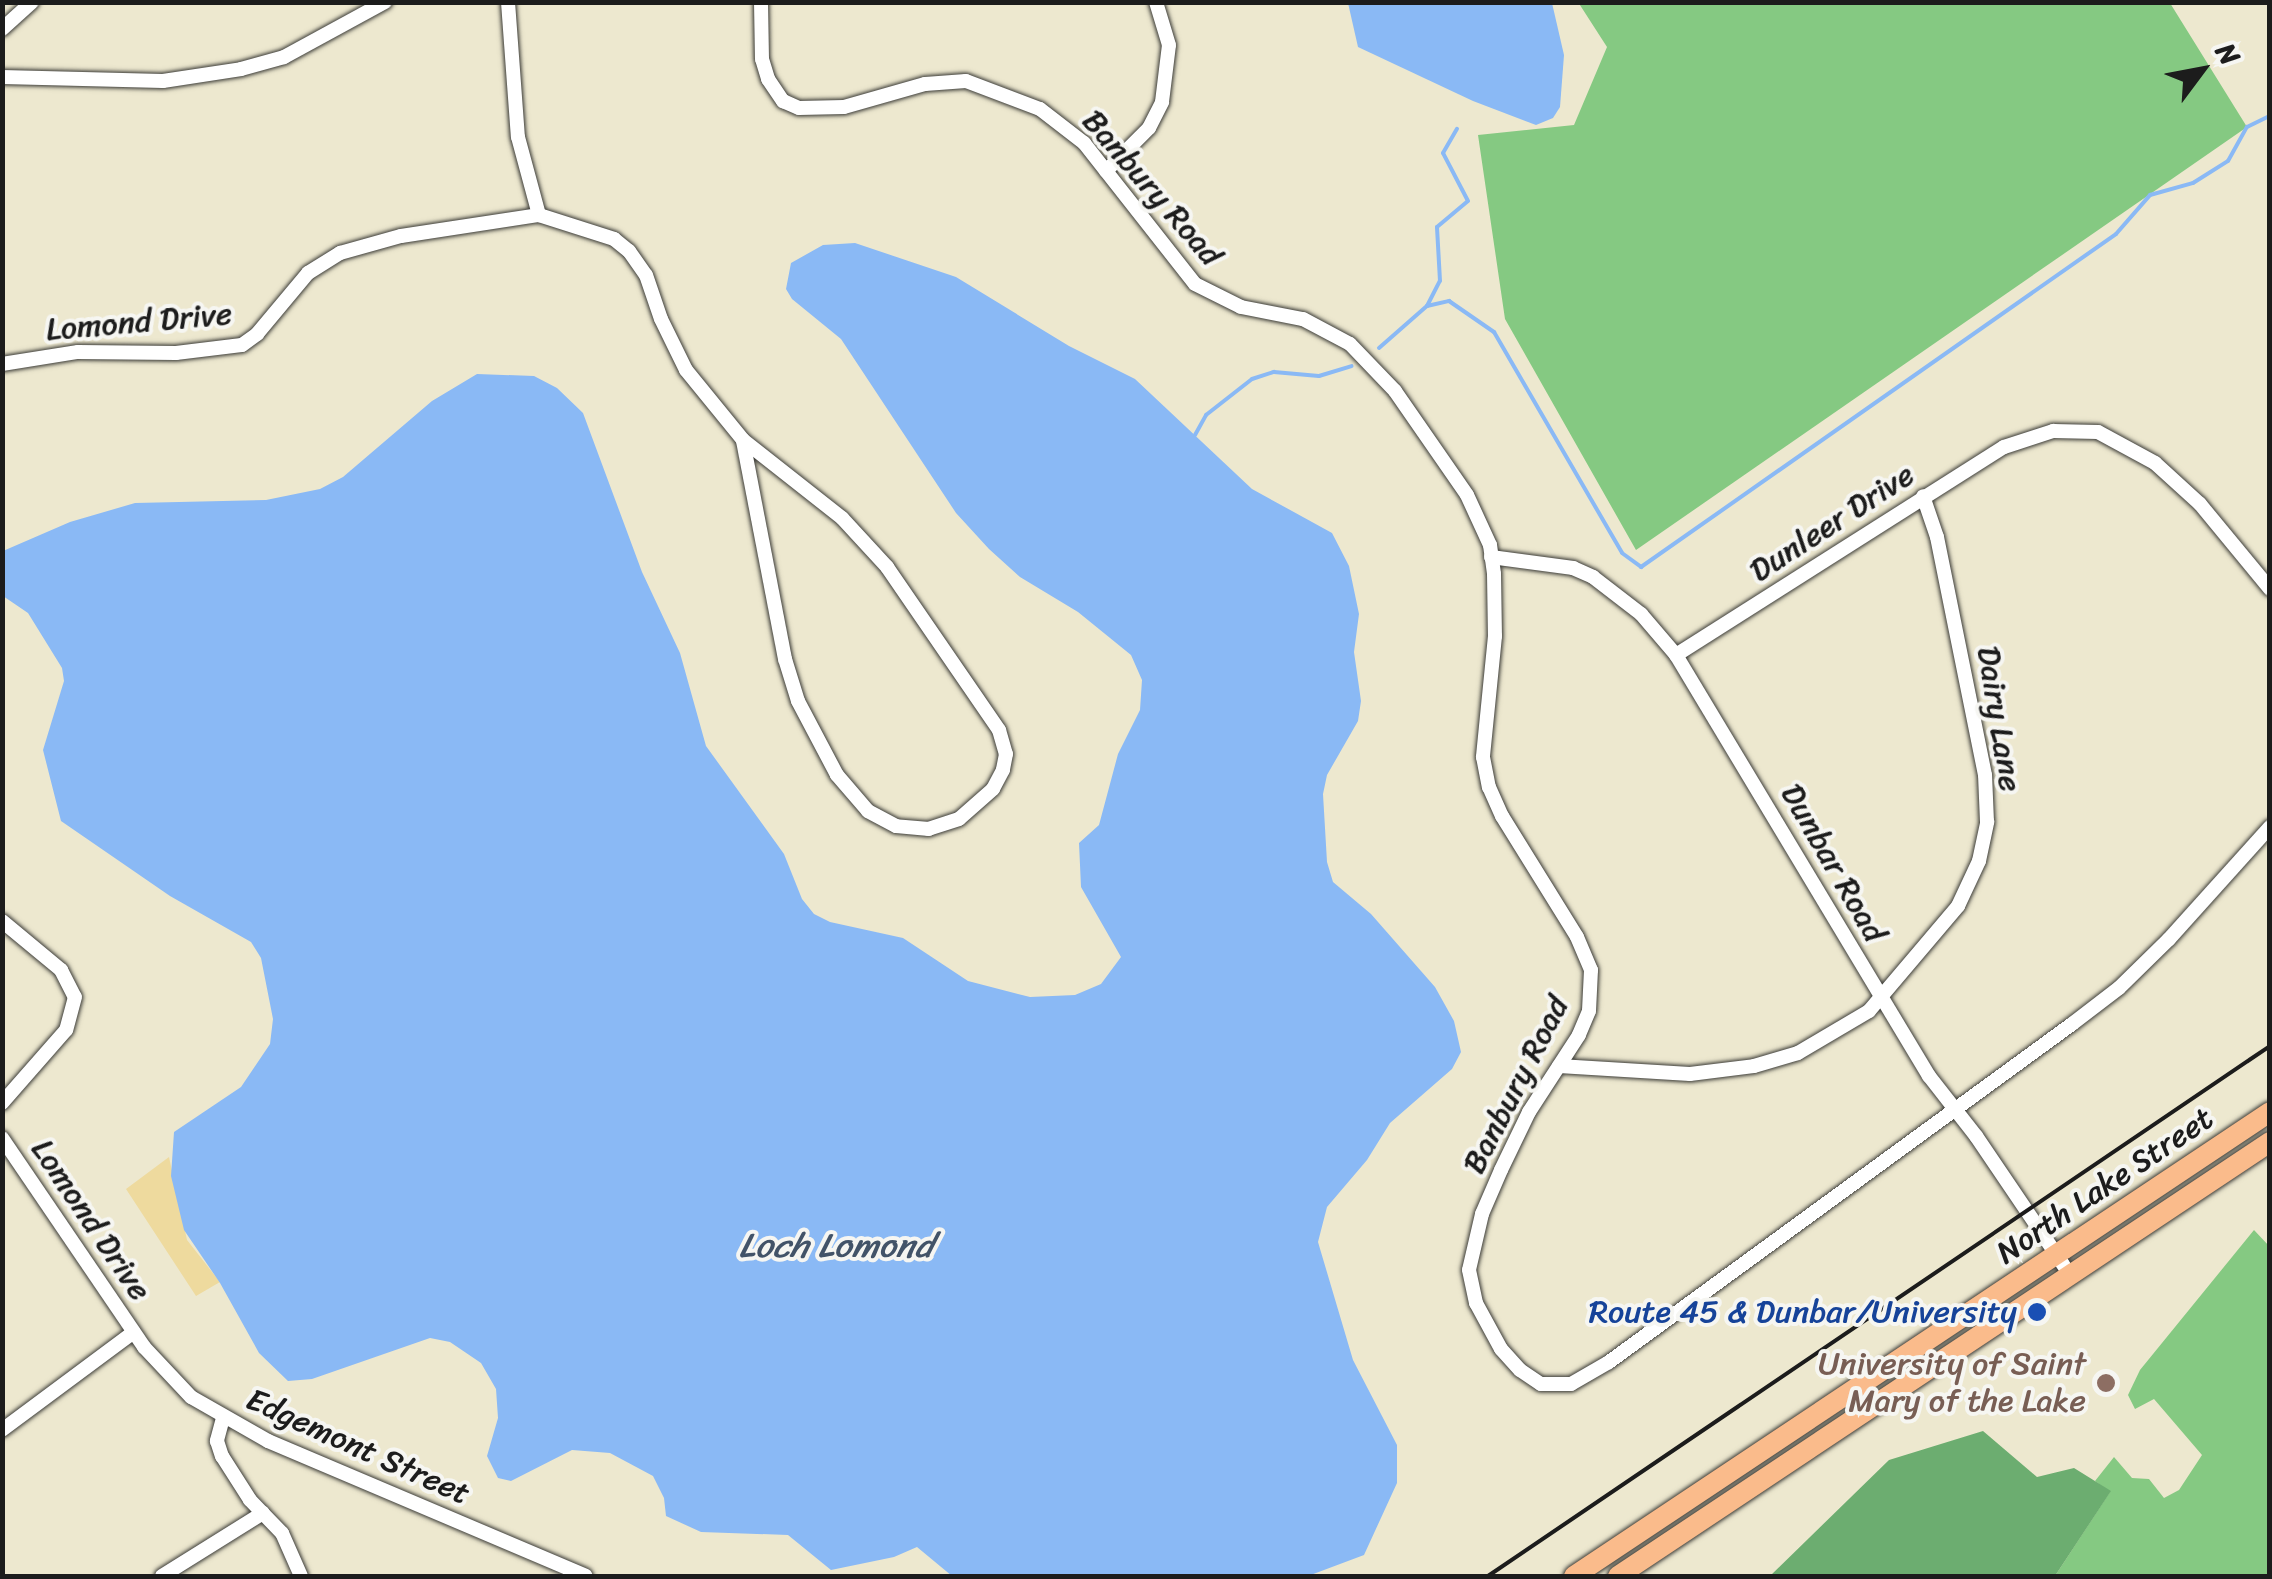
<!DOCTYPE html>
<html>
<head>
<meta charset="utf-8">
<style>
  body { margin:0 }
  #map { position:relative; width:2272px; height:1579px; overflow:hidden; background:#ede8cf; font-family:Sriracha,sans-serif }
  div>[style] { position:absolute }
  .green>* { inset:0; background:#85c982 }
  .forest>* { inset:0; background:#6cad70 }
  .sand>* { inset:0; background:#eeda9e }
  .water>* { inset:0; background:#8ab9f5 }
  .stream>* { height:4px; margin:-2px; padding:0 2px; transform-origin:2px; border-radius:2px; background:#8ab9f5 }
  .roads { filter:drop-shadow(0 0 2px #3b3b37) drop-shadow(0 0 2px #3b3b37) }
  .street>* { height:14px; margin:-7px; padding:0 7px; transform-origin:7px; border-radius:7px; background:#fff }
  .primary>* { height:20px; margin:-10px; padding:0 10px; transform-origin:10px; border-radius:10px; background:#fabb8b }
  .rail>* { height:4px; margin:-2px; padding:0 2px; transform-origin:2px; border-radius:2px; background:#1c1c1c }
  .dots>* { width:28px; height:28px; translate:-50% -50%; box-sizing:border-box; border:5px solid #f6f6f2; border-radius:50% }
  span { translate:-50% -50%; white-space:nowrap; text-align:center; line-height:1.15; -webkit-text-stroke:8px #f6f6f2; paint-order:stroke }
  .street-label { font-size:32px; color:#1c1c1c }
  .transit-label { font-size:32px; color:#164399 }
  .right { translate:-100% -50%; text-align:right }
  .education-label { font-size:32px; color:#785e54 }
  .water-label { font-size:35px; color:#425368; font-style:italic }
  .frame { position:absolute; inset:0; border:5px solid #1c1c1c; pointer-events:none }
  .north { position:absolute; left:2152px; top:20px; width:100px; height:100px; -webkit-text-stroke:8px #f6f6f2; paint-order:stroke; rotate:58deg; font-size:28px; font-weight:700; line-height:40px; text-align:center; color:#1c1c1c }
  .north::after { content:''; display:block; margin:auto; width:35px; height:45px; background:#1c1c1c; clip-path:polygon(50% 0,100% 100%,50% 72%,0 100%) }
</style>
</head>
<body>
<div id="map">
  <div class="green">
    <div style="clip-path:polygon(1578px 2px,2170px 3px,2247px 127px,1636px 550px,1505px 319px,1478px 135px,1574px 125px,1607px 47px)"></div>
    <div style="clip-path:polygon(2254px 1230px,2270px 1247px,2269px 1576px,2055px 1576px,2110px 1492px,2095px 1481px,2114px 1457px,2132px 1478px,2149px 1479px,2164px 1498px,2179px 1490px,2202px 1455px,2154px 1399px,2135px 1409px,2128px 1395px,2140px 1370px)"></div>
  </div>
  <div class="forest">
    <div style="clip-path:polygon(1983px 1431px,2037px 1477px,2074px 1468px,2111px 1491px,2055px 1576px,1770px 1576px,1889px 1460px)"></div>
  </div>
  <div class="sand">
    <div style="clip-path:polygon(169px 1157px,187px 1240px,220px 1282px,196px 1296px,126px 1189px)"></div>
  </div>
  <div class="water">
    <div style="clip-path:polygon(1348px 3px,1552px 3px,1564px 55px,1560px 107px,1553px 118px,1536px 125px,1473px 101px,1358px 47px)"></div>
    <div style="clip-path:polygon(855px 243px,956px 277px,1069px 346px,1135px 379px,1252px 489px,1332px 533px,1349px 566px,1359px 614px,1354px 652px,1361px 701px,1358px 721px,1327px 775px,1323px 794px,1327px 862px,1333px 882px,1371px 914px,1435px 987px,1454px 1021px,1461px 1052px,1452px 1069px,1390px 1123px,1367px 1160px,1327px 1207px,1318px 1242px,1353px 1360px,1397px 1445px,1397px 1483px,1364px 1555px,1308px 1576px,952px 1576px,917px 1547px,894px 1557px,831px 1570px,788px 1535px,701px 1532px,666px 1516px,664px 1498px,653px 1476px,610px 1453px,572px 1450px,511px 1481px,498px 1478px,487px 1456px,498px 1418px,496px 1389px,481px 1363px,450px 1342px,430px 1338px,312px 1379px,288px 1381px,259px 1353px,220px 1283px,184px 1230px,171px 1176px,174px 1132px,241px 1087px,270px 1044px,273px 1019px,261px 958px,251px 942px,170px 896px,61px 821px,43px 750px,64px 681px,62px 668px,28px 613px,3px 596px,3px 551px,70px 522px,135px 503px,266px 500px,320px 489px,343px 477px,432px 401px,477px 374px,534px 376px,557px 388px,583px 413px,642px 572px,680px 653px,706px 746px,784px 854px,802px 899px,814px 914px,830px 922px,903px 938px,968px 981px,1030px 997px,1075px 995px,1101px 984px,1121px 957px,1081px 887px,1079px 843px,1099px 825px,1118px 754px,1140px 710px,1142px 680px,1131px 655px,1078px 612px,1020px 577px,989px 549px,956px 513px,841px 339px,792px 299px,786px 289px,791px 263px,823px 245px)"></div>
  </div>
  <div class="stream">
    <div style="left:1427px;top:306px;width:23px;rotate:-13deg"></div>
    <div style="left:1449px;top:301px;width:55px;rotate:34.6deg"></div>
    <div style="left:1494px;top:332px;width:255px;rotate:59.9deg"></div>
    <div style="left:1622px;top:553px;width:24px;rotate:36deg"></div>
    <div style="left:1641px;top:567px;width:580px;rotate:-35.03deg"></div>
    <div style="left:2116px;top:234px;width:52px;rotate:-48.9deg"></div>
    <div style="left:2150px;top:195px;width:45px;rotate:-15.6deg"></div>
    <div style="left:2193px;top:183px;width:41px;rotate:-32.2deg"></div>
    <div style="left:2228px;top:161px;width:39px;rotate:-61deg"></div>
    <div style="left:2247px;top:127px;width:25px;rotate:-26deg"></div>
    <div style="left:1379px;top:348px;width:64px;rotate:-41.2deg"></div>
    <div style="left:1427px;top:306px;width:28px;rotate:-63deg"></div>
    <div style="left:1440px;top:281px;width:54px;rotate:-93.2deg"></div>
    <div style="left:1437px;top:227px;width:40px;rotate:-40deg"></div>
    <div style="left:1468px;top:201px;width:54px;rotate:-117.5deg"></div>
    <div style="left:1443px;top:153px;width:28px;rotate:-60deg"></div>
    <div style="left:1195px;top:435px;width:23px;rotate:-61deg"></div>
    <div style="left:1206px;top:415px;width:58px;rotate:-38deg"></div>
    <div style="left:1252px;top:379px;width:23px;rotate:-18deg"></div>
    <div style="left:1274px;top:372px;width:45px;rotate:5.1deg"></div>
    <div style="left:1319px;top:376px;width:34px;rotate:-17deg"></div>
  </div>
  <div class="roads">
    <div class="street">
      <div style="left:508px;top:2px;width:135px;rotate:85.8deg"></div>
      <div style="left:518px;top:137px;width:81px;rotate:74.9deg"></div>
      <div style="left:761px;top:2px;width:57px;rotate:89deg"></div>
      <div style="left:762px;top:59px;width:21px;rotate:73deg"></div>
      <div style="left:768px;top:79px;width:27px;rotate:56deg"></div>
      <div style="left:783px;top:101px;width:17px;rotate:24deg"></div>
      <div style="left:799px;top:108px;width:45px;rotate:-1.3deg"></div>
      <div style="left:844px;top:107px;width:84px;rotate:-15.9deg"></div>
      <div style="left:925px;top:84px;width:41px;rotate:-4.2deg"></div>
      <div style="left:966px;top:81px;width:79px;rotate:20.7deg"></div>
      <div style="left:1040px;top:109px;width:56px;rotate:37.7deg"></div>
      <div style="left:1084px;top:143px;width:179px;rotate:51.8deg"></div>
      <div style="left:1195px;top:284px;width:51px;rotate:26.6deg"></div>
      <div style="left:1241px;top:307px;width:63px;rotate:11deg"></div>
      <div style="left:1303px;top:319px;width:53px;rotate:28deg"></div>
      <div style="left:1350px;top:344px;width:65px;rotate:46.2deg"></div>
      <div style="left:1395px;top:391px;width:126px;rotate:55.3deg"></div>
      <div style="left:1467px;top:495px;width:55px;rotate:65.3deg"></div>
      <div style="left:1490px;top:545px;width:29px;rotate:82deg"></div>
      <div style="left:1494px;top:574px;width:62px;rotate:89.1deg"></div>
      <div style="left:1495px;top:636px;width:122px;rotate:95.7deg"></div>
      <div style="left:1483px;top:757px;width:31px;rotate:79deg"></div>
      <div style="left:1489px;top:787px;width:32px;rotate:66deg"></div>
      <div style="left:1502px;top:816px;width:142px;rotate:58.2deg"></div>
      <div style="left:1577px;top:937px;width:36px;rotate:67deg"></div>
      <div style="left:1591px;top:970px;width:41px;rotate:92.8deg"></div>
      <div style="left:1589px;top:1011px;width:26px;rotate:113deg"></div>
      <div style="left:1579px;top:1035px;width:92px;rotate:123deg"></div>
      <div style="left:1529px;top:1112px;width:64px;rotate:115.8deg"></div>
      <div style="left:1501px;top:1170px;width:48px;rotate:113.4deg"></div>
      <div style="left:1482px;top:1214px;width:57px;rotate:103.1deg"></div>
      <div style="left:1469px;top:1270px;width:34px;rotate:78deg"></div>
      <div style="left:1476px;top:1303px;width:52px;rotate:61.5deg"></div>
      <div style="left:1501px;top:1349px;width:28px;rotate:48deg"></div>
      <div style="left:1520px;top:1370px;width:25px;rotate:34deg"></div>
      <div style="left:1541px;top:1384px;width:30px"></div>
      <div style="left:1571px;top:1384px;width:44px;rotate:-30.1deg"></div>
      <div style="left:1609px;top:1362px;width:573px;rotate:-36.13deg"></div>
      <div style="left:2072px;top:1024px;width:59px;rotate:-37.5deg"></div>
      <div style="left:2119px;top:988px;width:70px;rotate:-44.4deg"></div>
      <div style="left:2169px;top:939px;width:151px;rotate:-48deg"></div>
      <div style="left:2px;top:29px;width:40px;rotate:-42deg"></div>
      <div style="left:2px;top:77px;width:161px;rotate:1.4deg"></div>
      <div style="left:163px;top:81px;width:79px;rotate:-8.7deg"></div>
      <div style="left:241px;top:69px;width:45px;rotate:-15.6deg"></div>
      <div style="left:284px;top:57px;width:115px;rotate:-28.6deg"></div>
      <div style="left:1106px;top:171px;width:61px;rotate:-45deg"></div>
      <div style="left:1149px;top:128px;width:29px;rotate:-63deg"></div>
      <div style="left:1162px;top:102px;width:57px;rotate:-83deg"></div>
      <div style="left:1169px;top:45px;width:45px;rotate:-106.8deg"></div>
      <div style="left:2px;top:364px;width:77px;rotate:-9deg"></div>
      <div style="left:78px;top:352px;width:98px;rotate:0.6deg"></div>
      <div style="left:176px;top:353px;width:66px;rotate:-6.9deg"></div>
      <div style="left:242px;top:345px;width:19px;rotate:-36deg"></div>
      <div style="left:257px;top:334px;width:80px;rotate:-50.1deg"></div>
      <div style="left:308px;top:273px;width:38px;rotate:-32deg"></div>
      <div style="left:340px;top:253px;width:63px;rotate:-15.6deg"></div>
      <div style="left:401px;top:236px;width:140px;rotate:-8.7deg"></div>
      <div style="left:539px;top:215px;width:79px;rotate:17.7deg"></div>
      <div style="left:614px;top:239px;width:19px;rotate:39deg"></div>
      <div style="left:629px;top:251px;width:29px;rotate:55deg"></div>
      <div style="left:646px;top:275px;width:46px;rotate:71.2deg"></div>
      <div style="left:661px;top:319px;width:57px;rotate:63.9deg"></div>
      <div style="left:686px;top:370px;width:90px;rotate:50.8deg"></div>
      <div style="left:743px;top:440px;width:126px;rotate:38.2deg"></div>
      <div style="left:842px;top:518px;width:67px;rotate:47.4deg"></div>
      <div style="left:887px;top:567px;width:198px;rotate:55.5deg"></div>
      <div style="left:999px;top:730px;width:25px;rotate:74deg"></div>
      <div style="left:1006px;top:754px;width:16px;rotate:101deg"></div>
      <div style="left:1003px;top:770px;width:21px;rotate:118deg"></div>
      <div style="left:993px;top:789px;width:45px;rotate:138.6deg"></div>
      <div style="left:959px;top:819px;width:32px;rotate:162deg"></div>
      <div style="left:929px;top:829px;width:33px;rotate:-175deg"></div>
      <div style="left:896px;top:826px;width:32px;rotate:-152deg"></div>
      <div style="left:868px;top:811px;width:48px;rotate:-130.7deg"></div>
      <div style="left:837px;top:775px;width:84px;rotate:-117.8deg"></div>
      <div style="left:798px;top:701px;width:44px;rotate:-107.2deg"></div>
      <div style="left:785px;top:659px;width:223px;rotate:-100.9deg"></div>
      <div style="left:1491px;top:557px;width:83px;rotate:7.6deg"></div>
      <div style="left:1573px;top:568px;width:22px;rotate:24deg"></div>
      <div style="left:1593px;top:577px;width:61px;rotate:37.6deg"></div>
      <div style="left:1641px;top:614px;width:54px;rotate:49.5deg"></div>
      <div style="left:1676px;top:655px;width:491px;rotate:59deg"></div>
      <div style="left:1929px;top:1076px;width:76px;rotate:51.9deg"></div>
      <div style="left:1976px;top:1136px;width:168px;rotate:55.9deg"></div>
      <div style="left:1676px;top:655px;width:388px;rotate:-32.4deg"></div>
      <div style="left:2004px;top:447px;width:52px;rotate:-18.1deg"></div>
      <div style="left:2053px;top:431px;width:45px;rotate:1.3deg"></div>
      <div style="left:2098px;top:432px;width:65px;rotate:28.5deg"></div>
      <div style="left:2155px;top:463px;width:61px;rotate:42.3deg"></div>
      <div style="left:2200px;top:504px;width:110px;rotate:50.5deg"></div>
      <div style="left:2px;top:921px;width:77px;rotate:39.7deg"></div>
      <div style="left:61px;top:970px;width:30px;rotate:63deg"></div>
      <div style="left:75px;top:997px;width:34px;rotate:105deg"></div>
      <div style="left:66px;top:1030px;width:97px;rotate:131.2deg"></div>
      <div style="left:1559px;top:1066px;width:131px;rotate:3.5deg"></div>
      <div style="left:1690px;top:1074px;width:64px;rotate:-7.1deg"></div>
      <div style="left:1754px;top:1066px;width:46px;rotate:-16.5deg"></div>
      <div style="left:1798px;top:1053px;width:82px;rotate:-30.6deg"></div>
      <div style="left:1869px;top:1011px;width:138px;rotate:-49.7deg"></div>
      <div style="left:1958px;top:906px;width:50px;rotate:-65deg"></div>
      <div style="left:1979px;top:861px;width:40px;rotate:-78deg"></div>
      <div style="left:1987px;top:822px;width:47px;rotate:-92.4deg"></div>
      <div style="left:1985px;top:775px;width:243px;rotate:-101.4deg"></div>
      <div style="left:1937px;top:537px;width:43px;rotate:-108.9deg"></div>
      <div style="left:2px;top:1138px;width:253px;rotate:55.8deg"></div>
      <div style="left:144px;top:1347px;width:69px;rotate:46.8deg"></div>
      <div style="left:191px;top:1397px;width:89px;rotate:29.7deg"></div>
      <div style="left:268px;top:1441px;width:345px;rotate:23deg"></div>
      <div style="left:223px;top:1418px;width:24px;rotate:105deg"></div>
      <div style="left:217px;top:1441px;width:16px;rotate:72deg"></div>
      <div style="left:222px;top:1456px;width:52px;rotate:57.5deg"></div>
      <div style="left:250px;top:1500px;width:46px;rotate:45.9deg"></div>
      <div style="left:282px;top:1533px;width:47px;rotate:66.2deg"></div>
      <div style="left:2px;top:1430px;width:164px;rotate:-36.6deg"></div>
      <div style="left:162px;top:1576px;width:119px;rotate:-32deg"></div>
    </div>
    <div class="primary">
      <div style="left:1574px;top:1576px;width:836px;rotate:-33.69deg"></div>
      <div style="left:1618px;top:1576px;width:783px;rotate:-33.65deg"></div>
    </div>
  </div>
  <div class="rail">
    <div style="left:1488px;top:1576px;width:945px;rotate:-34.13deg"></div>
  </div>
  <div class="dots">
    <div style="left:2037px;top:1312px;background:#1a4fb4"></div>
    <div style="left:2106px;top:1383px;background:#8d6e63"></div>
  </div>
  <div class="street-label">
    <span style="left:1152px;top:188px;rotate:49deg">Banbury Road</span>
    <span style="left:139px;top:322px;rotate:-5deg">Lomond Drive</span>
    <span style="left:1832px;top:523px;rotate:-33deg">Dunleer Drive</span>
    <span style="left:1999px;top:719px;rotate:81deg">Dairy Lane</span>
    <span style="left:1833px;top:863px;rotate:60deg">Dunbar Road</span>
    <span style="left:1516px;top:1085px;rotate:-63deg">Banbury Road</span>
    <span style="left:2105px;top:1186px;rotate:-34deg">North Lake Street</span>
    <span style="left:91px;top:1220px;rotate:56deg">Lomond Drive</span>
    <span style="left:358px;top:1447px;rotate:24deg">Edgemont Street</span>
  </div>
  <div class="transit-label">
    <span class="right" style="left:2017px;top:1312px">Route 45 &amp; Dunbar/University</span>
  </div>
  <div class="education-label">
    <span class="right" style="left:2086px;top:1383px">University of Saint<br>Mary of the Lake</span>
  </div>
  <div class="water-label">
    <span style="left:836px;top:1245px">Loch Lomond</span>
  </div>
  <div class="frame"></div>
  <div class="north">N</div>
</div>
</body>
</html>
